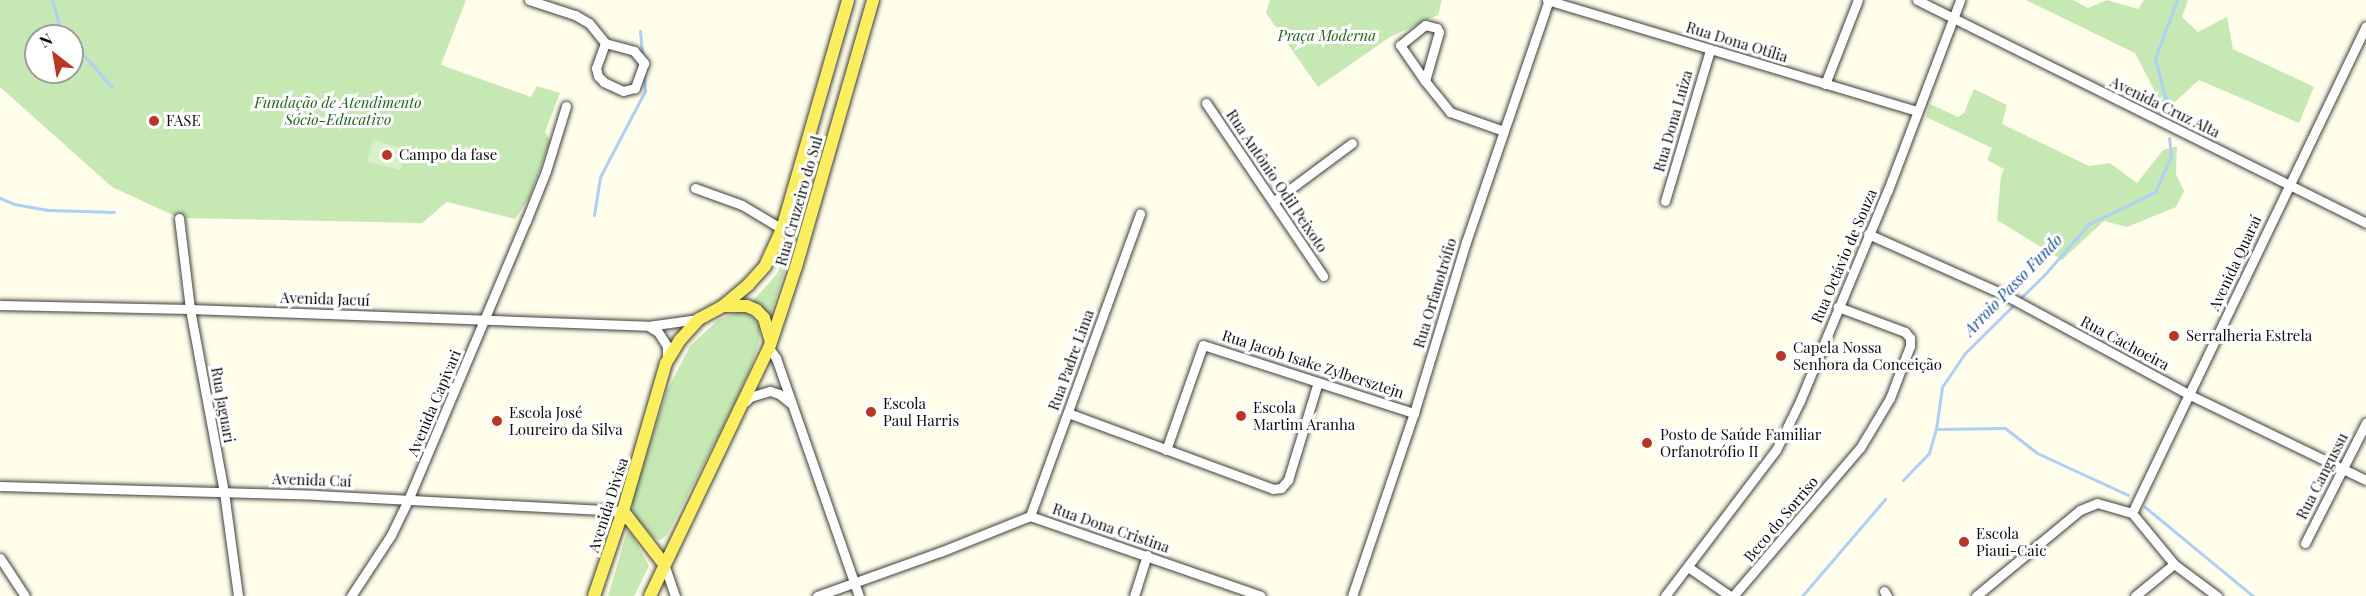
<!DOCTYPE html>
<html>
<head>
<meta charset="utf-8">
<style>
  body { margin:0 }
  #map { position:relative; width:2366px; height:596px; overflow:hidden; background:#fffeea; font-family:"Playfair Display",serif }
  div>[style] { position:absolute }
  .green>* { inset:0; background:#c6e9b4 }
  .pitch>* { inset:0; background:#daf0c6; transform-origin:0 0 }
  .stream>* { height:3px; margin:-1.5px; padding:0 1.5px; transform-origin:1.5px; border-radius:1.5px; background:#aecff7 }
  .roads { filter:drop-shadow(0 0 2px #3e3e3e) drop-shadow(0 0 2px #3e3e3e) }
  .minor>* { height:9px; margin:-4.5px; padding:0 4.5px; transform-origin:4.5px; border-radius:4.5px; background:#fff }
  .major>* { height:12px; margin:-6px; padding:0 6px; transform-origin:6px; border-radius:6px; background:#fbef5e }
  .dots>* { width:16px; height:16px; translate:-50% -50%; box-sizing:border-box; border:3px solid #fff; border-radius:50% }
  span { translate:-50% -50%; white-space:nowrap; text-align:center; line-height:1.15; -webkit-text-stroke:6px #fff; paint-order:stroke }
  .park-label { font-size:15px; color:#1e631b; font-style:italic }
  .street-label { font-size:15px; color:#0b0b0b }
  .poi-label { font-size:15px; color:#0b0b0b }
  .left { translate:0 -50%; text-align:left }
  .water-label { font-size:16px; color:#134b9e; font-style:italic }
  .north { position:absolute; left:24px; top:24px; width:60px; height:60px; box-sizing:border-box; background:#fff; border:2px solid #9d9d9d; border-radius:50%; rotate:329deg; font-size:16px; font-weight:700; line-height:24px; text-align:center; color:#0b0b0b }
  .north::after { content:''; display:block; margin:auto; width:21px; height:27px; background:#bd3422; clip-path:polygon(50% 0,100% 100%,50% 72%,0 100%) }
</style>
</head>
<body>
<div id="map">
  <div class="green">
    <div style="clip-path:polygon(evenodd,0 0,466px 0,441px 65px,531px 97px,537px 86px,560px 93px,545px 132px,550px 141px,529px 198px,515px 219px,447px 202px,422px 223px,179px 218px,112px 187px,0 87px,0 0,36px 36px,72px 36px,72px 72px,36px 72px,36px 36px)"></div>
    <div style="clip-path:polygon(1270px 0,1442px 0,1438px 15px,1390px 37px,1318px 87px,1266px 13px)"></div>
    <div style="clip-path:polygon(2026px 0,2073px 0,2088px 8px,2107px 0,2138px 9px,2144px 0,2188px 0,2182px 17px,2198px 32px,2227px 17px,2233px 49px,2314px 87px,2299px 123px,2199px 80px,2165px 111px,2135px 53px)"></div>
    <div style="clip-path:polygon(1974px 89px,2007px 105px,2002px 124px,2089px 166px,2110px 163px,2137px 183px,2163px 150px,2177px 146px,2176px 174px,2184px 191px,2176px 207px,2127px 227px,2104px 221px,2062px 260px,1997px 220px,2001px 176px,2004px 169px,1987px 160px,1992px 148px,1926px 117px,1930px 104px,1958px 117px,1964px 113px)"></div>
    <div style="clip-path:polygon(793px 241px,786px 266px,770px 316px,760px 305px,752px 302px,776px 275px)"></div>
    <div style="clip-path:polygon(740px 311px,749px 314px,760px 327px,759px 344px,753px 361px,734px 405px,667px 535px,661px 540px,654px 538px,635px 516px,631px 503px,667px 391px,690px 346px,718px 320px)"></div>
    <div style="clip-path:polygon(627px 532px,631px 533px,649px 566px,634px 596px,608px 596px)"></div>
  </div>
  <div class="pitch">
    <div style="left:373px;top:140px;width:34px;height:22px;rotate:15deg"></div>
  </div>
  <div class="stream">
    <div style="left:52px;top:0;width:29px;rotate:74deg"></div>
    <div style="left:60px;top:28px;width:11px;rotate:49deg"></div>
    <div style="left:640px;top:31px;width:25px;rotate:85deg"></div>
    <div style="left:72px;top:42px;width:60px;rotate:48.4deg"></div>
    <div style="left:2167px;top:104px;width:48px;rotate:-104.6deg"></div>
    <div style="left:2155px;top:58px;width:62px;rotate:-69.2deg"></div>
    <div style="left:0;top:198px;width:15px;rotate:23deg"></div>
    <div style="left:14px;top:204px;width:36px;rotate:10deg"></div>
    <div style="left:49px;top:210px;width:65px;rotate:1.8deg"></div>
    <div style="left:594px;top:215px;width:38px;rotate:-81deg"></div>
    <div style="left:600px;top:177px;width:97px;rotate:-62.4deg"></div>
    <div style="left:645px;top:91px;width:16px;rotate:-94deg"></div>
    <div style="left:1936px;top:429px;width:69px;rotate:-0.8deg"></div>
    <div style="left:2005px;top:428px;width:41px;rotate:38deg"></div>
    <div style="left:2037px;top:453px;width:100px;rotate:24.8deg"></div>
    <div style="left:1903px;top:480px;width:37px;rotate:-46deg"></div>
    <div style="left:1929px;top:453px;width:25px;rotate:-74deg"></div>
    <div style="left:1936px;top:429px;width:42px;rotate:-81.9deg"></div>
    <div style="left:1942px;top:387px;width:40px;rotate:-56deg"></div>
    <div style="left:1964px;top:354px;width:114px;rotate:-44.6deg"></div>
    <div style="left:2045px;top:274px;width:67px;rotate:-48.7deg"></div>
    <div style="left:2089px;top:224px;width:73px;rotate:-25.9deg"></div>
    <div style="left:2155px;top:192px;width:39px;rotate:-66deg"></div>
    <div style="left:2171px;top:156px;width:18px;rotate:-96deg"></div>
    <div style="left:2145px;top:507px;width:140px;rotate:39.5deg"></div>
    <div style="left:1802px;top:596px;width:128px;rotate:-49.4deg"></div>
  </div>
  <div class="roads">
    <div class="minor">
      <div style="left:529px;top:0;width:48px;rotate:18.1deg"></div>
      <div style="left:575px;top:15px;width:16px;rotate:30deg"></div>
      <div style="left:589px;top:23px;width:26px;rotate:51deg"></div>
      <div style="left:605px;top:43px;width:30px;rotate:15deg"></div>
      <div style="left:634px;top:51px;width:16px;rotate:50deg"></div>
      <div style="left:644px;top:63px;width:27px;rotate:110deg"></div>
      <div style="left:635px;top:88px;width:12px;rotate:166deg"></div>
      <div style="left:623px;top:91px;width:21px;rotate:-155deg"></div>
      <div style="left:604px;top:82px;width:8px;rotate:-135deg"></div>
      <div style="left:598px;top:76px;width:8px;rotate:-104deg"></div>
      <div style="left:596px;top:68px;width:27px;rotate:-70deg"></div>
      <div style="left:1547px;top:0;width:387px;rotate:16.7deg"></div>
      <div style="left:1917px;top:0;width:501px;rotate:26.41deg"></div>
      <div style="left:1425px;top:81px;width:51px;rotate:-74.1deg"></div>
      <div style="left:1439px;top:32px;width:4px;rotate:-117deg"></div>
      <div style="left:1437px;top:28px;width:12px;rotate:-166deg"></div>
      <div style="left:1425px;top:25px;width:32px;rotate:141deg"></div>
      <div style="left:1400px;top:45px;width:44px;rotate:55.2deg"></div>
      <div style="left:1425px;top:81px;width:40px;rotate:51deg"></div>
      <div style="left:1450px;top:112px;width:57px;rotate:19.4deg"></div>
      <div style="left:1825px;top:84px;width:90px;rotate:-68.6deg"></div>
      <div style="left:1206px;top:103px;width:209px;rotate:55.9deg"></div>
      <div style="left:695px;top:188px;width:50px;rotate:19.9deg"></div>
      <div style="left:742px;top:205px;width:47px;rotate:31deg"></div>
      <div style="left:1274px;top:201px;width:97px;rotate:-36.6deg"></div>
      <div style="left:1665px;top:201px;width:158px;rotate:-73.4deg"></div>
      <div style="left:179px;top:218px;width:92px;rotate:83.1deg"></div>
      <div style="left:190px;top:309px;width:186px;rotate:79.5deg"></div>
      <div style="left:224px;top:492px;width:105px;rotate:82.3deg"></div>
      <div style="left:1868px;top:234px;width:150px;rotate:24deg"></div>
      <div style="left:2005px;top:295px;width:210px;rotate:28.4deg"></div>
      <div style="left:2190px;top:395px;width:195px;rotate:25.8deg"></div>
      <div style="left:0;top:305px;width:190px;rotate:1.2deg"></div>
      <div style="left:190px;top:309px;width:458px;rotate:2.1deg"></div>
      <div style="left:648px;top:326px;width:51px;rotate:-7.8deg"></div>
      <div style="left:648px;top:326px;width:12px;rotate:31deg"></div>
      <div style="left:658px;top:332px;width:17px;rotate:57deg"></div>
      <div style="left:667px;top:346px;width:15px;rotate:90deg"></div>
      <div style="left:769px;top:348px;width:12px;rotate:55deg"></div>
      <div style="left:776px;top:358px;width:252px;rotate:70.8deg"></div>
      <div style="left:745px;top:402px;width:7px;rotate:-45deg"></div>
      <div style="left:750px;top:397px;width:21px;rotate:-17deg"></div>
      <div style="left:770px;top:391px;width:9px;rotate:18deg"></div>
      <div style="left:779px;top:394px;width:16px;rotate:38deg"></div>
      <div style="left:1068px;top:413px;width:219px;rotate:20.3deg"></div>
      <div style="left:1273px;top:489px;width:8px;rotate:-7deg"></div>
      <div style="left:1281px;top:488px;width:11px;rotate:-49deg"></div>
      <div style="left:1288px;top:480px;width:102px;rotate:-73deg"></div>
      <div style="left:1166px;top:450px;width:111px;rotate:-70.6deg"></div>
      <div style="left:1203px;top:345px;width:222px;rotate:17.9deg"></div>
      <div style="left:0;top:486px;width:316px;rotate:1.6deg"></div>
      <div style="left:316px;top:495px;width:307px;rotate:3deg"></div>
      <div style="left:2132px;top:513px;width:540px;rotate:-64.34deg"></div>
      <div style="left:1030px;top:516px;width:322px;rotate:-70deg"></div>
      <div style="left:2305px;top:543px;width:135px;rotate:-63.1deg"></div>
      <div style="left:0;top:558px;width:45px;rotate:56.7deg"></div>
      <div style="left:664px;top:564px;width:34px;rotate:71deg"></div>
      <div style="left:1688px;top:567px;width:51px;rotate:34.6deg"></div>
      <div style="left:1884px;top:591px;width:6px;rotate:59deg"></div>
      <div style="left:351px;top:596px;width:73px;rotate:-56.7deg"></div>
      <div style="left:391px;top:535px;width:39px;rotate:-64deg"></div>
      <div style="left:408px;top:500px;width:303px;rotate:-67.1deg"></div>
      <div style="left:526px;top:221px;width:54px;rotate:-68.2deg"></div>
      <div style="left:546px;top:171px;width:68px;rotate:-72.9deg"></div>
      <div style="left:817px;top:596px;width:131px;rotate:-19.7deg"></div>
      <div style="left:940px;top:552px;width:97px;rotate:-21.8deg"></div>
      <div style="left:1030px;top:516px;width:244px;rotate:19.1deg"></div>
      <div style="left:1134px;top:596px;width:43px;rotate:-72.4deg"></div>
      <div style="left:1352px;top:596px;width:193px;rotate:-71.3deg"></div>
      <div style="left:1414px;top:413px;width:179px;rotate:-73.1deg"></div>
      <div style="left:1466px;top:242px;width:256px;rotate:-71.1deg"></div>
      <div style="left:1665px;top:596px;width:183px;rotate:-52.8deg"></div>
      <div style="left:1776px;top:450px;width:55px;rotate:-63.9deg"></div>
      <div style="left:1800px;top:401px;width:229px;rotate:-67.4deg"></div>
      <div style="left:1888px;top:190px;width:203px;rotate:-69.2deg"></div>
      <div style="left:1733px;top:596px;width:195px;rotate:-49.4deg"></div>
      <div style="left:1860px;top:448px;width:58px;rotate:-59deg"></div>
      <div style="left:1890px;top:398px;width:56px;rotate:-69deg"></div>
      <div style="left:1910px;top:346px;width:8px;rotate:-90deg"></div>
      <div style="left:1910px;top:338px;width:8px;rotate:-130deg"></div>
      <div style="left:1905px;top:332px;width:72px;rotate:-159.5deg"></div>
      <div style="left:1976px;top:596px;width:135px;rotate:-39.6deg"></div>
      <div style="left:2080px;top:510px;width:18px;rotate:-22deg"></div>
      <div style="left:2097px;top:503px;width:36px;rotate:16deg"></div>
      <div style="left:2132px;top:513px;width:66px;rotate:50.5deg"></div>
      <div style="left:2174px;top:564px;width:54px;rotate:36.7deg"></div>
      <div style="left:2135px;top:596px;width:50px;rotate:-39.4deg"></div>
    </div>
    <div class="major">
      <div style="left:723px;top:306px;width:24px"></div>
      <div style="left:747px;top:306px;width:10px;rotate:24deg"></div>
      <div style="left:756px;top:310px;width:11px;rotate:45deg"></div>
      <div style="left:764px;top:318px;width:22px;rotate:74deg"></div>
      <div style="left:623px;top:511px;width:67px;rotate:52.3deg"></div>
      <div style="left:594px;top:596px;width:90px;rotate:-71.2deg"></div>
      <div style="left:623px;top:511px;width:154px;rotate:-73.8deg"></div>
      <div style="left:666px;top:363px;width:27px;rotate:-59deg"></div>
      <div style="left:680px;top:340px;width:28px;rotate:-48deg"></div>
      <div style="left:699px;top:319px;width:27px;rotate:-28deg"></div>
      <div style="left:723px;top:306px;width:33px;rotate:-40deg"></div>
      <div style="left:748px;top:285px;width:25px;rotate:-48deg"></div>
      <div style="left:765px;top:266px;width:41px;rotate:-65.3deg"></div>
      <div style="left:782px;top:229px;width:238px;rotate:-73.9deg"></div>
      <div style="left:650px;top:596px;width:275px;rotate:-64.4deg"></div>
      <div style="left:769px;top:348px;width:85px;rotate:-71.6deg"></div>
      <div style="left:796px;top:267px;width:278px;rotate:-73.9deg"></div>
    </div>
  </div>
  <div class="dots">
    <div style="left:154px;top:121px;background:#bd3422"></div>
    <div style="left:387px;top:155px;background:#bd3422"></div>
    <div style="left:2174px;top:336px;background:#bd3422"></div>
    <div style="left:1781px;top:356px;background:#bd3422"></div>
    <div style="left:871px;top:412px;background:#bd3422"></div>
    <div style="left:1241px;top:416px;background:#bd3422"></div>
    <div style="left:497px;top:421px;background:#bd3422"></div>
    <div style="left:1647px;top:443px;background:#bd3422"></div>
    <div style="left:1964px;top:542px;background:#bd3422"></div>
  </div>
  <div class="park-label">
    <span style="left:1327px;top:36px">Praça Moderna</span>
    <span style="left:338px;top:111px">Fundação de Atendimento<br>Sócio-Educativo</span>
  </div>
  <div class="street-label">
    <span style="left:1737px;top:42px;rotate:17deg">Rua Dona Otília</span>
    <span style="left:2165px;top:107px;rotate:26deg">Avenida Cruz Alta</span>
    <span style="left:1673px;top:121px;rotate:-74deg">Rua Dona Luiza</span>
    <span style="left:1277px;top:181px;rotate:56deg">Rua Antônio Odil Peixoto</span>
    <span style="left:799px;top:201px;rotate:-74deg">Rua Cruzeiro do Sul</span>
    <span style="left:1844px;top:256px;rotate:-67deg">Rua Octávio de Souza</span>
    <span style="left:2235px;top:263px;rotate:-65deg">Avenida Quaraí</span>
    <span style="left:1435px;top:293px;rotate:-73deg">Rua Orfanotrófio</span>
    <span style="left:325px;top:299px;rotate:2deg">Avenida Jacuí</span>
    <span style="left:2125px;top:343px;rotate:28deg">Rua Cachoeira</span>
    <span style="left:1071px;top:360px;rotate:-70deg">Rua Padre Lima</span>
    <span style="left:1313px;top:364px;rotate:18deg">Rua Jacob Isake Zylbersztejn</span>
    <span style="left:434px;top:403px;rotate:-67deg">Avenida Capivari</span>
    <span style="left:223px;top:405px;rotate:80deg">Rua Jaguari</span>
    <span style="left:2322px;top:476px;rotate:-63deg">Rua Cangussu</span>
    <span style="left:312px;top:480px;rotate:2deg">Avenida Caí</span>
    <span style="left:608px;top:505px;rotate:-72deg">Avenida Divisa</span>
    <span style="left:1781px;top:519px;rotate:-50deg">Beco do Sorriso</span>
    <span style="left:1111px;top:528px;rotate:19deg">Rua Dona Cristina</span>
  </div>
  <div class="poi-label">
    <span class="left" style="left:166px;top:121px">FASE</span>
    <span class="left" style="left:399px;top:155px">Campo da fase</span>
    <span class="left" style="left:2186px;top:336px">Serralheria Estrela</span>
    <span class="left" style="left:1793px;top:356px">Capela Nossa<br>Senhora da Conceição</span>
    <span class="left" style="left:883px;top:412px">Escola<br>Paul Harris</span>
    <span class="left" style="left:1253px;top:416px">Escola<br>Martim Aranha</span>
    <span class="left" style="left:509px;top:421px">Escola José<br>Loureiro da Silva</span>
    <span class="left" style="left:1660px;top:443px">Posto de Saúde Familiar<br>Orfanotrófio II</span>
    <span class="left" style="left:1976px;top:542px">Escola<br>Piaui-Caic</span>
  </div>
  <div class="water-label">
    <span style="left:2013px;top:285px;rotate:-46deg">Arroio Passo Fundo</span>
  </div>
  <div class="north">N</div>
</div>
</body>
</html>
